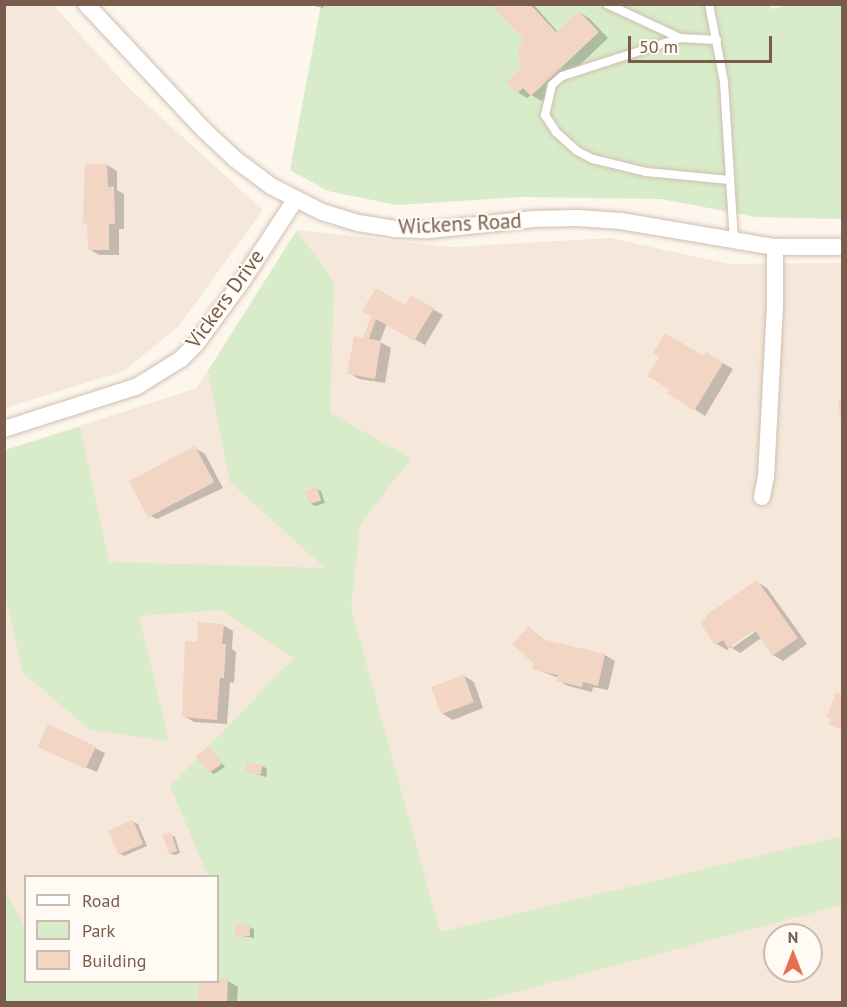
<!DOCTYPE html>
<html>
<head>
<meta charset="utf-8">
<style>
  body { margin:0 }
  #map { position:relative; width:847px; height:1007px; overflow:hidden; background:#fdf6ec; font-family:"PT Sans",sans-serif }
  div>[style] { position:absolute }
  .residential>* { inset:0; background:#f5e8da }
  .green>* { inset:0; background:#d8ecc9 }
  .shadow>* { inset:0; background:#0003 }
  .building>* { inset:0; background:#f3d5c3; transform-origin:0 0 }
  .roads { filter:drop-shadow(0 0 2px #d1beb0) drop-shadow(0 0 2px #d1beb0) }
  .lane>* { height:8px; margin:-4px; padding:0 4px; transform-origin:4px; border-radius:4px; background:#fff }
  .street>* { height:16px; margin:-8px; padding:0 8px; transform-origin:8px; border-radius:8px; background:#fff }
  span { translate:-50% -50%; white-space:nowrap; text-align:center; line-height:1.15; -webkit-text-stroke:4.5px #fffaf3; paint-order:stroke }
  .street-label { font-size:21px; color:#7a5c4d }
  .frame { position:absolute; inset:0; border:6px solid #7a5c4d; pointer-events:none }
  .legend { position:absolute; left:24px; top:875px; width:195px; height:108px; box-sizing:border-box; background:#fffaf3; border:2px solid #cabbb1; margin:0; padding:8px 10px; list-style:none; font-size:18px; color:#7a5c4d }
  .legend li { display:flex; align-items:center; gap:12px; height:30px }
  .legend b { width:30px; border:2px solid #cabbb1 }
  .north { position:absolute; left:763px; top:923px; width:60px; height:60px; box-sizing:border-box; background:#fffaf3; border:2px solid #cabbb1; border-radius:50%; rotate:0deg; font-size:16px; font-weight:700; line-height:24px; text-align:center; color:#7a5c4d }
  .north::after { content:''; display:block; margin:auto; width:21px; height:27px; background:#e76f51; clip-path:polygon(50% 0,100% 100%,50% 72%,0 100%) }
  .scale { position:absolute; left:628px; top:36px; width:144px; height:27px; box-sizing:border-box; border:3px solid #7a5c4d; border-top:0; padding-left:8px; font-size:18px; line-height:21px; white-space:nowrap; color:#7a5c4d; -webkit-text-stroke:4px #fffaf3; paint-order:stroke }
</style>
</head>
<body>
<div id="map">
  <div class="residential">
    <div style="clip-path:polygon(5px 5px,53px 5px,130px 89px,263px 210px,178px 327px,124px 371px,5px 408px)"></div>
    <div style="clip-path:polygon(evenodd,297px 230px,450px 247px,610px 238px,729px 264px,842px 263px,842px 1002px,5px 1002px,5px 450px,197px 388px,297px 230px,26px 876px,218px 876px,218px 982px,26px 982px,26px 876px,297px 230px,775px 935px,811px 935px,811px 971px,775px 971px,775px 935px)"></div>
  </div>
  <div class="green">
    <div style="clip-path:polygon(769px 4px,772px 9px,789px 5px,842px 5px,842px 219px,756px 217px,661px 199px,522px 197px,397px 205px,328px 191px,290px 170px,321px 5px)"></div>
    <div style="clip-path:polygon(297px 230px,334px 283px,330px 413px,411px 458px,360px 525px,351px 608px,440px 932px,842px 836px,842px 905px,478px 1002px,5px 1002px,4px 888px,25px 927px,26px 982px,218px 982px,218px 876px,208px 876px,170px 786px,294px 658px,220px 610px,139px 616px,169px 741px,90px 730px,23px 673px,5px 594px,5px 450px,80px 427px,109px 562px,325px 568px,230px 482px,208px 371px)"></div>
  </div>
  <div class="shadow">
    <div style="clip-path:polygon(306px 4px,324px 4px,323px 8px)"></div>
    <div style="clip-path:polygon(499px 4px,533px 4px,558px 32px,579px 12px,589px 18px,608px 38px,542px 101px,531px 95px,527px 98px,517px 92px,524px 67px,524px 38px)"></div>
    <div style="clip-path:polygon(87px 165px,107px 165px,117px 171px,117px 190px,124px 194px,124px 229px,119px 229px,119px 255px,99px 255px,89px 249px,89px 225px,85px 222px)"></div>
    <div style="clip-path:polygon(412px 297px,443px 315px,425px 345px,387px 323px,380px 342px,391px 348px,385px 383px,359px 379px,349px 373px,373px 315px,406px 307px)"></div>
    <div style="clip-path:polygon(707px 354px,733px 369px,705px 416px,669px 392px,709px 361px)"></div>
    <div style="clip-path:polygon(195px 448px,205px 454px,223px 488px,157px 519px,147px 514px)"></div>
    <div style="clip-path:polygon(317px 489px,321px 491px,325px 503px,315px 506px,310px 503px)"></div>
    <div style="clip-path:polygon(evenodd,757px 582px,767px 588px,807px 644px,783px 661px,773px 655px,761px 638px,740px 653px,730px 647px,727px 650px,717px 644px,702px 623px,757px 582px,760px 625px,762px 627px,732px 648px,730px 645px,760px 625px)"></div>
    <div style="clip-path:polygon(223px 625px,233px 631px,232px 649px,236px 652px,234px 683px,230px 682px,227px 724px,194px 722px,184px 716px,198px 644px)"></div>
    <div style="clip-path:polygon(529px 628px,547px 642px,605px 655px,615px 661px,608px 690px,593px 687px,592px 692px,568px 686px,558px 680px,559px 678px,535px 669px)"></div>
    <div style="clip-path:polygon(464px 676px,474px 682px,483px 708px,453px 720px,443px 714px)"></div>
    <div style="clip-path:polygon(49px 726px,105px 753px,97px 772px,50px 752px)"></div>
    <div style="clip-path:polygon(209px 748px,225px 767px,214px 774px,210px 772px)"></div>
    <div style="clip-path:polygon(263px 766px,267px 769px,266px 777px,246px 771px)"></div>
    <div style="clip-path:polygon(133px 822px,138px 824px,147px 846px,124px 856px,119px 853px)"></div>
    <div style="clip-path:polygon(170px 834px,175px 837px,180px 853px,174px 855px,169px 853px)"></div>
    <div style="clip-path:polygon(249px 927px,254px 929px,254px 938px,236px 935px)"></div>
    <div style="clip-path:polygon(228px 981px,238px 987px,237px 1002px,199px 1002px,200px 982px)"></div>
  </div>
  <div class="building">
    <div style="clip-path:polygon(496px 4px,530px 4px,556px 32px,579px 11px,599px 32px,531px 96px,523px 88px,517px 94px,506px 82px,522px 67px,517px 53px,523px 39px,493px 7px)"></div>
    <div style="clip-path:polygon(85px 164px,107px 164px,108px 187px,114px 186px,115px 224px,109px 224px,109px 250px,88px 250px,87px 223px,83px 223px)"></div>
    <div style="clip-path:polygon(376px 288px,405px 305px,411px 295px,434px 308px,414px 341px,376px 319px,369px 339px,381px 341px,375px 379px,347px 374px,354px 336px,363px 338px,371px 316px,362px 311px)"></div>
    <div style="clip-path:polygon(665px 333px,704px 356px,706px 352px,723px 363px,694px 411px,667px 393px,669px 389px,647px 376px,659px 357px,653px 353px)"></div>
    <div style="clip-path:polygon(838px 401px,842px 401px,842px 421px,841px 421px)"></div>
    <div style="left:195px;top:446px;width:41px;height:75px;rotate:62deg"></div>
    <div style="left:317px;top:487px;width:14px;height:13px;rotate:73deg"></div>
    <div style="clip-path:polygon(757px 580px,798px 638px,772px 656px,755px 630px,728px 648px,723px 640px,715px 645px,700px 623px,707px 617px,706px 615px)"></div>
    <div style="clip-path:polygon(198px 622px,224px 624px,222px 644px,226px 644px,224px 678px,220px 678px,217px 720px,182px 717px,185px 641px,197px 642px)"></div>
    <div style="clip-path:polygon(529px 626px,542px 639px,605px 654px,598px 686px,583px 682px,582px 687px,556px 681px,558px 675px,533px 670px,534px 664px,512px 644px)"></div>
    <div style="left:464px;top:675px;width:29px;height:35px;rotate:70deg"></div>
    <div style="clip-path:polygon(836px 692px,842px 694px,842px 730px,829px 725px,831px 719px,827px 717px)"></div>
    <div style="left:48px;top:724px;width:53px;height:25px;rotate:25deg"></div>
    <div style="left:209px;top:746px;width:22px;height:16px;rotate:54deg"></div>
    <div style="left:247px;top:762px;width:16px;height:10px;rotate:11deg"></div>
    <div style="left:133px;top:820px;width:26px;height:27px;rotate:67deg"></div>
    <div style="left:171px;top:832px;width:20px;height:9px;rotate:72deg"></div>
    <div style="left:235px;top:925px;width:15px;height:11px"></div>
    <div style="clip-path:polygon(218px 979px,228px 979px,227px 1002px,198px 1002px,199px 982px,218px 982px)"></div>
  </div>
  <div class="roads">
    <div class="lane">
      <div style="left:607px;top:4px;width:81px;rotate:25deg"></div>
      <div style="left:709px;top:4px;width:79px;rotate:79.1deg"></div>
      <div style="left:724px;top:82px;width:159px;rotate:86.4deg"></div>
      <div style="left:717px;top:40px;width:37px;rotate:-177deg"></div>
      <div style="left:680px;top:38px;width:124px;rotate:162.1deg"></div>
      <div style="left:562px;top:76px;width:13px;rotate:138deg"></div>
      <div style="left:552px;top:85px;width:31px;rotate:103deg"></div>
      <div style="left:545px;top:115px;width:20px;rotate:57deg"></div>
      <div style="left:556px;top:132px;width:28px;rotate:42deg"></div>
      <div style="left:577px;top:151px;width:18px;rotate:27deg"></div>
      <div style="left:593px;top:159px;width:55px;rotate:13.8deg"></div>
      <div style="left:646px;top:172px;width:84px;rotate:5.4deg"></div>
    </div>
    <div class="street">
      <div style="left:86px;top:4px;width:174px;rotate:46.9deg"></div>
      <div style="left:205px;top:131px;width:41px;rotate:43deg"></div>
      <div style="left:235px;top:159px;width:45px;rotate:36.9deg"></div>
      <div style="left:271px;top:186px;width:57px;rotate:27deg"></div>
      <div style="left:322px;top:212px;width:38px;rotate:17deg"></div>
      <div style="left:358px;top:223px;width:36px;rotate:9deg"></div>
      <div style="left:394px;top:229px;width:36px;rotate:2deg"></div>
      <div style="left:430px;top:230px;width:104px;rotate:-6.1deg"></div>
      <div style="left:533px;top:219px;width:44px;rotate:-1.3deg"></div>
      <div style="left:577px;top:218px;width:44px;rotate:3.9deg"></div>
      <div style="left:621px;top:221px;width:156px;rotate:9.6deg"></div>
      <div style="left:775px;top:247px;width:67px"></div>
      <div style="left:4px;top:429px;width:139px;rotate:-17.7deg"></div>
      <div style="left:136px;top:387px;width:53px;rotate:-31.9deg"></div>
      <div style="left:181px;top:359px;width:21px;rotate:-45deg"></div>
      <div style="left:196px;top:344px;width:74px;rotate:-53.7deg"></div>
      <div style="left:240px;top:284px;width:100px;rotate:-56.8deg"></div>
      <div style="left:762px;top:497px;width:20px;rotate:-79deg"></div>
      <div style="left:766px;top:477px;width:172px;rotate:-87deg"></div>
      <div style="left:775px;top:305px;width:58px;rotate:-90deg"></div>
    </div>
  </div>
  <div class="street-label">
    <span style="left:460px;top:224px;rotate:-3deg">Wickens Road</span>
    <span style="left:225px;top:299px;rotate:-54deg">Vickers Drive</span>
  </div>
  <div class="frame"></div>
  <ul class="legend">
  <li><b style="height:8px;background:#fff"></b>Road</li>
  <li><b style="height:16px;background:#d8ecc9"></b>Park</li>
  <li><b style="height:16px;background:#f3d5c3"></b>Building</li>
  </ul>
  <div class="north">N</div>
  <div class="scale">50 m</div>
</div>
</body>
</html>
